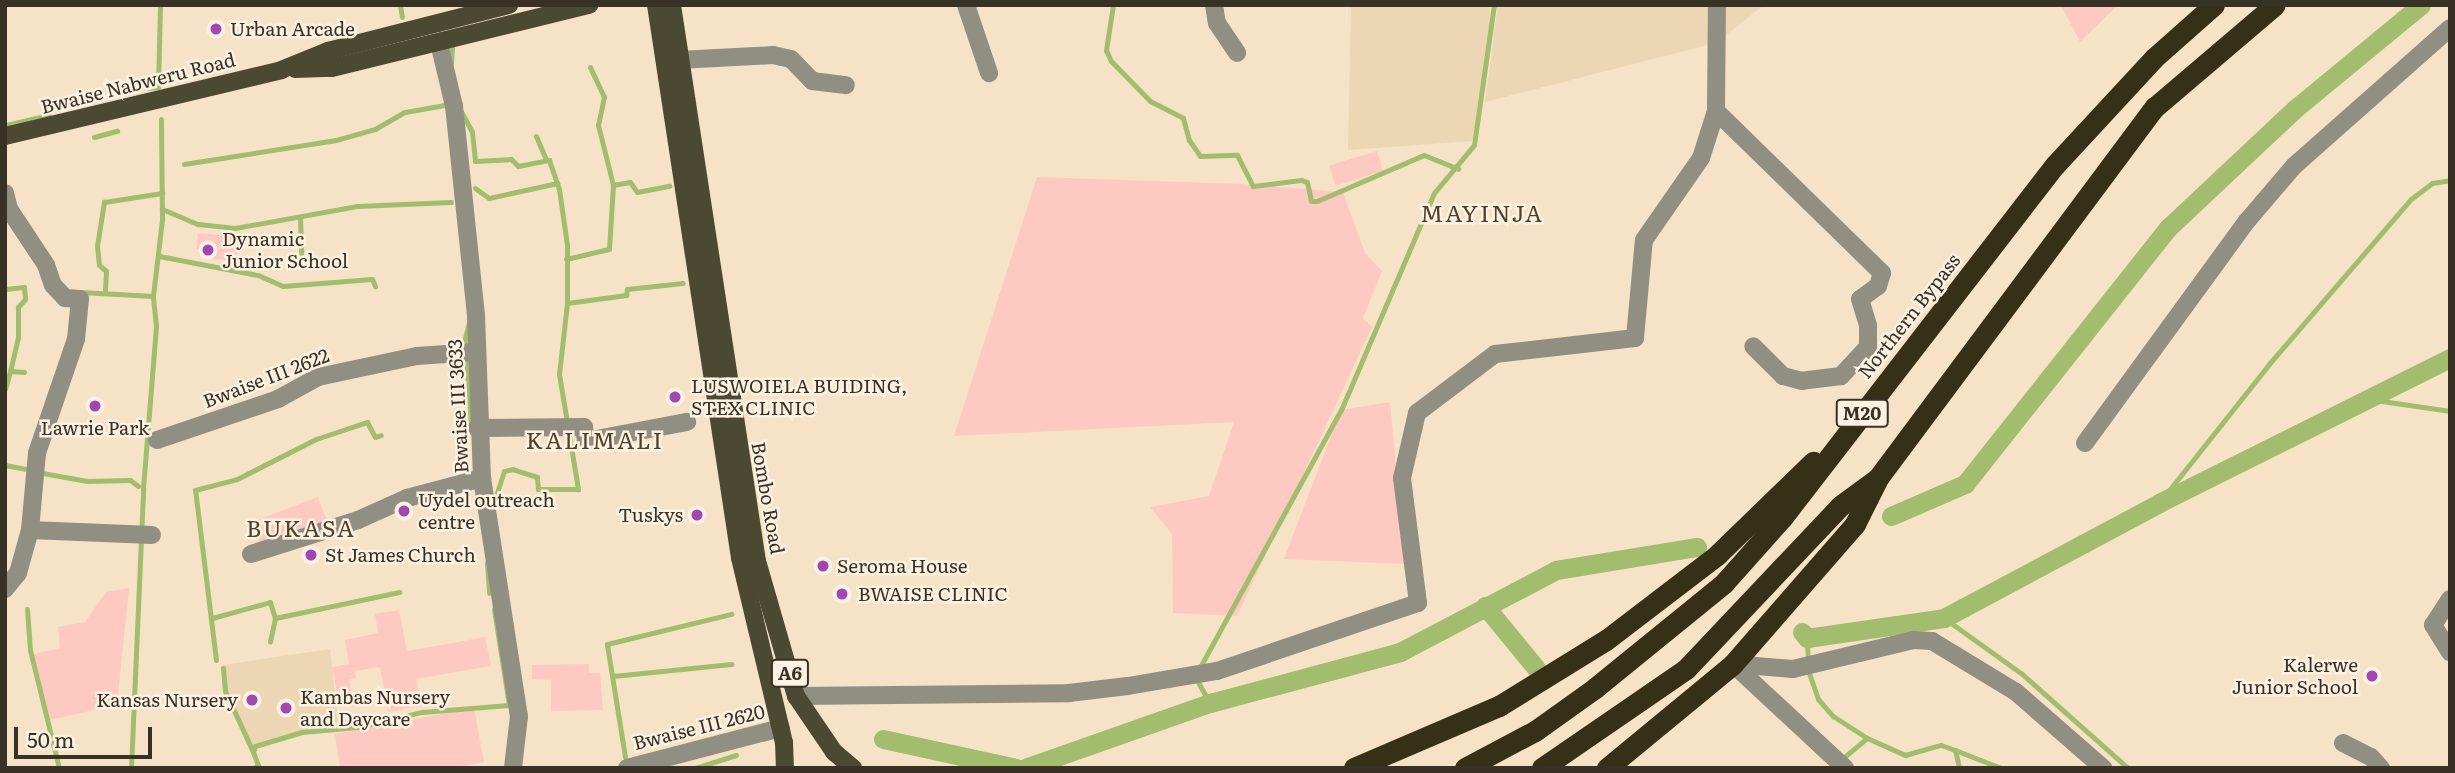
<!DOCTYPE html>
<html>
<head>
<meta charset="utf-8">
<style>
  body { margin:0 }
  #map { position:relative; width:2455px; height:773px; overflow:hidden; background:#f6e3c7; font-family:Literata,serif }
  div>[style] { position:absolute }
  .built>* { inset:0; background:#ecd6b4 }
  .green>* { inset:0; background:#fec9c0; transform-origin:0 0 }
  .stream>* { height:5px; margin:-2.5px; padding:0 2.5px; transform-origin:2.5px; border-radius:2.5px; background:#a2bd6d }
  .canal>* { height:19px; margin:-9.5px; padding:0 9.5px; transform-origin:9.5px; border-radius:9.5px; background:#a2bd6d }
  .minor>* { height:18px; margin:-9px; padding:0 9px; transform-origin:9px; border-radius:9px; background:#908f82 }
  .major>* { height:18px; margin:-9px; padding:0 9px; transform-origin:9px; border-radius:9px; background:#4c4932 }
  .highway>* { height:21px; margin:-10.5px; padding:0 10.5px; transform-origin:10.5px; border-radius:10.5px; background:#353016 }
  .dots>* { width:19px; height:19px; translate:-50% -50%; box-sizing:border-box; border:4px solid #fdf1e1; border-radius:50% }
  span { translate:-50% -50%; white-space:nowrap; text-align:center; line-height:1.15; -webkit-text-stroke:5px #fdf1e1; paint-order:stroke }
  .shield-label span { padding:2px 5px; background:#fdf1e1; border:2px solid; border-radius:5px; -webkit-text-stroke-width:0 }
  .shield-label { font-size:18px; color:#383126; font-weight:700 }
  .poi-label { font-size:19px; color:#383126 }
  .left { translate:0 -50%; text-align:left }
  .right { translate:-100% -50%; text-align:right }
  .street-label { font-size:19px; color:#383126 }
  .quarter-label { font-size:23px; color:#4f4029; letter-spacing:2px }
  .frame { position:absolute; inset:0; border:7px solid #383126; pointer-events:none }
  .scale { position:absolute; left:14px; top:727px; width:138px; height:32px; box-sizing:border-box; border:4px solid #383126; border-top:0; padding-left:9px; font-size:21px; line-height:24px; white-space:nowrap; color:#383126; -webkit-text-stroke:5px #fdf1e1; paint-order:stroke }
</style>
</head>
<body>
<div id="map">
  <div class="built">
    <div style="clip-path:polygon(1351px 5px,1490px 5px,1489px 48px,1472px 141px,1348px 150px)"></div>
    <div style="clip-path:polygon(1498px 5px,1764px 5px,1716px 43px,1485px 102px)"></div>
    <div style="clip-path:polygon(330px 649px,339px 726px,253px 746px,227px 690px,223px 665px)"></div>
  </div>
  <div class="green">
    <div style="clip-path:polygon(2061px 5px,2118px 5px,2080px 42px)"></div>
    <div style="left:1377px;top:151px;width:21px;height:50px;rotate:73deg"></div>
    <div style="clip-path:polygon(1037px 177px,1242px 184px,1343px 192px,1365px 253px,1382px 271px,1363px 318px,1372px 327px,1237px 616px,1173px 613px,1172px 534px,1150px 507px,1209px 496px,1234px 422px,954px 436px)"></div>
    <div style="clip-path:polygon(198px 233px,239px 237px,235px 269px,226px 268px,226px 260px,205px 258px,206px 250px,196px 249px)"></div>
    <div style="clip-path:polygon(1390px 402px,1405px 564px,1284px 559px,1341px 410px)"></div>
    <div style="clip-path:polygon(318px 497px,327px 521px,259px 543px,257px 536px,262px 534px,257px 520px)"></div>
    <div style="clip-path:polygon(129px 588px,117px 705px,49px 720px,30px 655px,60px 648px,58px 627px,85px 622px,106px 592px)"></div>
    <div style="clip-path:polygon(399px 610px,407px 651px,485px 637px,491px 666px,416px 679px,421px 706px,388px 712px,380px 667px,355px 671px,356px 678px,349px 679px,354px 704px,340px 707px,332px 667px,349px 664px,345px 640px,378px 633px,375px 614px)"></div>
    <div style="clip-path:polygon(589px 664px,589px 673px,600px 673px,603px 710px,551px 711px,551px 680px,532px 679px,532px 665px)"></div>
    <div style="clip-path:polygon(474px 708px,484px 762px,455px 768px,340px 768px,335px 734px)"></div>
  </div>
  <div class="stream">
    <div style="left:400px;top:5px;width:12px;rotate:81deg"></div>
    <div style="left:1113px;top:5px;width:46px;rotate:98.8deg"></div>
    <div style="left:1106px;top:50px;width:12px;rotate:66deg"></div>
    <div style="left:1111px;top:61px;width:56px;rotate:45.7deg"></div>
    <div style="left:1150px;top:101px;width:37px;rotate:27deg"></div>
    <div style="left:1183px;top:118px;width:23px;rotate:75deg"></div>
    <div style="left:1189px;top:140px;width:19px;rotate:55deg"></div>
    <div style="left:1200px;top:156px;width:37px;rotate:-2deg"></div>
    <div style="left:1237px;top:155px;width:35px;rotate:63deg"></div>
    <div style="left:1253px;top:186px;width:48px;rotate:-7.1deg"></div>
    <div style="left:1301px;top:180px;width:6px;rotate:18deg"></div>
    <div style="left:1307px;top:182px;width:19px;rotate:78deg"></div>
    <div style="left:1311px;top:201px;width:6px"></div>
    <div style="left:1317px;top:201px;width:116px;rotate:-23.3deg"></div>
    <div style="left:1424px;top:155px;width:37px;rotate:22deg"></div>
    <div style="left:451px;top:63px;width:15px;rotate:-86deg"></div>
    <div style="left:147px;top:88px;width:11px;rotate:-5deg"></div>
    <div style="left:158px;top:87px;width:82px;rotate:-88.6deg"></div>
    <div style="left:462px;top:113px;width:21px;rotate:62deg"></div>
    <div style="left:472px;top:132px;width:29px;rotate:84deg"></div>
    <div style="left:475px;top:161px;width:36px;rotate:-3deg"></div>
    <div style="left:511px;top:159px;width:10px;rotate:45deg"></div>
    <div style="left:518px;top:166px;width:32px;rotate:-11deg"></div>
    <div style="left:549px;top:160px;width:31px;rotate:71deg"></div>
    <div style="left:559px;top:189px;width:57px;rotate:81.9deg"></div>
    <div style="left:567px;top:245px;width:58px;rotate:90deg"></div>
    <div style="left:567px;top:303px;width:71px;rotate:96.4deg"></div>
    <div style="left:559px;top:374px;width:117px;rotate:80.6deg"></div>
    <div style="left:578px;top:489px;width:40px;rotate:180deg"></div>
    <div style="left:538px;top:489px;width:12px;rotate:-95deg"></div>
    <div style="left:537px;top:477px;width:25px;rotate:-162deg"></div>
    <div style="left:513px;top:469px;width:9px;rotate:167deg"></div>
    <div style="left:504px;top:471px;width:35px;rotate:108deg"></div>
    <div style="left:6px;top:125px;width:44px;rotate:-13.1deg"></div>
    <div style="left:536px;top:136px;width:26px;rotate:67deg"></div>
    <div style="left:94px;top:137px;width:24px;rotate:-15deg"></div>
    <div style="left:184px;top:164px;width:154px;rotate:-9deg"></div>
    <div style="left:336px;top:140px;width:41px;rotate:-15.8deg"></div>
    <div style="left:375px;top:129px;width:34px;rotate:-30deg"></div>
    <div style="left:405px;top:112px;width:46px;rotate:-10.1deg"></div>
    <div style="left:613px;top:185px;width:17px;rotate:-10deg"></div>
    <div style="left:630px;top:182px;width:12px;rotate:55deg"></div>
    <div style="left:637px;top:192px;width:33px;rotate:-11deg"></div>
    <div style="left:475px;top:188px;width:17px;rotate:36deg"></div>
    <div style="left:489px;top:198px;width:70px;rotate:-12.4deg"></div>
    <div style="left:162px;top:209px;width:39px;rotate:23deg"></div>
    <div style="left:198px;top:224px;width:37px;rotate:6deg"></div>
    <div style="left:235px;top:228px;width:124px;rotate:-10.2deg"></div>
    <div style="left:357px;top:206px;width:94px;rotate:-2.4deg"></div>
    <div style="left:300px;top:217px;width:36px;rotate:88deg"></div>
    <div style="left:159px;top:256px;width:101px;rotate:10.9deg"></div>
    <div style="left:258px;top:275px;width:27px;rotate:24deg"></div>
    <div style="left:283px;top:286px;width:89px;rotate:-4.5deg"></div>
    <div style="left:372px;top:279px;width:8px;rotate:67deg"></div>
    <div style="left:566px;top:259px;width:44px;rotate:-13.1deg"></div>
    <div style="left:609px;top:249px;width:64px;rotate:-86.4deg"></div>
    <div style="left:613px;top:185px;width:62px;rotate:-104deg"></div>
    <div style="left:598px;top:125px;width:29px;rotate:-78deg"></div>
    <div style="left:604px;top:97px;width:33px;rotate:-115deg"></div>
    <div style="left:5px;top:289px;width:19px;rotate:-6deg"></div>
    <div style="left:24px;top:287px;width:12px;rotate:85deg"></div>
    <div style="left:25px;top:299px;width:11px;rotate:131deg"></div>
    <div style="left:18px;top:307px;width:30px;rotate:90deg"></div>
    <div style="left:18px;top:337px;width:35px;rotate:103deg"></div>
    <div style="left:105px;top:290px;width:19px;rotate:-87deg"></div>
    <div style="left:106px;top:271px;width:9px;rotate:-139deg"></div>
    <div style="left:99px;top:265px;width:19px;rotate:-96deg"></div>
    <div style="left:97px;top:246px;width:45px;rotate:-81deg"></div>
    <div style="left:104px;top:202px;width:59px;rotate:-8.8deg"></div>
    <div style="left:81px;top:292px;width:72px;rotate:3.2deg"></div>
    <div style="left:567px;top:303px;width:60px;rotate:-7.7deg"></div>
    <div style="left:626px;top:295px;width:6px;rotate:-81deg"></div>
    <div style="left:627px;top:289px;width:56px;rotate:-6.1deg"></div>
    <div style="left:469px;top:322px;width:16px;rotate:104deg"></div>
    <div style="left:465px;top:338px;width:88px;rotate:86.1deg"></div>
    <div style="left:5px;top:389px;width:19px;rotate:-74deg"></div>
    <div style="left:10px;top:371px;width:14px;rotate:4deg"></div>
    <div style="left:2368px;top:399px;width:83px;rotate:8.3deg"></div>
    <div style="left:5px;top:465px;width:20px;rotate:11deg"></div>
    <div style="left:37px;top:472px;width:51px;rotate:10.2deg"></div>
    <div style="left:87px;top:481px;width:43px;rotate:-1.3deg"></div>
    <div style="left:130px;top:480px;width:10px;rotate:37deg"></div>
    <div style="left:2159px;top:503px;width:177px;rotate:-51.6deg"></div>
    <div style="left:2269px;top:364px;width:218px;rotate:-49.3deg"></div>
    <div style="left:2411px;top:199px;width:26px;rotate:-37deg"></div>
    <div style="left:2432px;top:183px;width:18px;rotate:-9deg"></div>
    <div style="left:487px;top:563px;width:30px;rotate:86deg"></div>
    <div style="left:27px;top:609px;width:41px;rotate:85.8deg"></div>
    <div style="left:30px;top:650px;width:122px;rotate:76.2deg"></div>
    <div style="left:212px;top:618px;width:60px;rotate:-15.4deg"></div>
    <div style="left:270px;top:602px;width:17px;rotate:73deg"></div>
    <div style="left:275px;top:618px;width:24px;rotate:102deg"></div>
    <div style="left:275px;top:618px;width:127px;rotate:-11.8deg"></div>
    <div style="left:1944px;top:618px;width:96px;rotate:35.7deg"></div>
    <div style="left:2022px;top:674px;width:142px;rotate:41.6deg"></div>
    <div style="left:1807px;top:638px;width:23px;rotate:88deg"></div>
    <div style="left:216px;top:660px;width:171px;rotate:-97deg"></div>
    <div style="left:195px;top:490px;width:43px;rotate:-14.7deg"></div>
    <div style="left:237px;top:479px;width:89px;rotate:-26.9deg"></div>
    <div style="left:316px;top:439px;width:54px;rotate:-18.4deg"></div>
    <div style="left:367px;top:422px;width:17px;rotate:62deg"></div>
    <div style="left:375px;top:437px;width:6px;rotate:-18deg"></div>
    <div style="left:223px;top:668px;width:23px;rotate:85deg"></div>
    <div style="left:225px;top:691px;width:67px;rotate:65.3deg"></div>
    <div style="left:253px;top:752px;width:14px;rotate:69deg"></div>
    <div style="left:258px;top:765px;width:5px;rotate:143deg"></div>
    <div style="left:1199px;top:669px;width:295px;rotate:-61.3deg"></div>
    <div style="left:1341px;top:410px;width:236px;rotate:-66.8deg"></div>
    <div style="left:1434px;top:193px;width:62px;rotate:-50.2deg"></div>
    <div style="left:1474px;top:145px;width:141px;rotate:-81.9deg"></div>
    <div style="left:1808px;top:670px;width:31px;rotate:71deg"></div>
    <div style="left:1818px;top:699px;width:23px;rotate:49deg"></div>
    <div style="left:1833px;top:716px;width:40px;rotate:32.9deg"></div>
    <div style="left:1867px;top:738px;width:42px;rotate:24.1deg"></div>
    <div style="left:1905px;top:755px;width:37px;rotate:-16deg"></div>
    <div style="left:1941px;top:745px;width:15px;rotate:20deg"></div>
    <div style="left:1955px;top:750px;width:18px;rotate:77deg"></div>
    <div style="left:613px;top:676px;width:119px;rotate:-5.8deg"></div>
    <div style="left:1195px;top:677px;width:30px;rotate:60deg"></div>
    <div style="left:1955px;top:750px;width:49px;rotate:21.4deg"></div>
    <div style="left:253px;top:752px;width:6px;rotate:-72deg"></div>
    <div style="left:255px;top:746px;width:49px;rotate:-16.6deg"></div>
    <div style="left:302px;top:732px;width:56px;rotate:-5.1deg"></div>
    <div style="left:358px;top:727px;width:66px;rotate:-13.2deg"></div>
    <div style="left:422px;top:712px;width:87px;rotate:-4.6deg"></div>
    <div style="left:509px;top:705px;width:97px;rotate:-98.9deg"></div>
    <div style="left:625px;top:757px;width:114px;rotate:-99.1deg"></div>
    <div style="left:607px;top:644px;width:128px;rotate:-13.6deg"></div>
    <div style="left:131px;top:768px;width:280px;rotate:-87.5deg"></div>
    <div style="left:143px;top:488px;width:163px;rotate:-85.4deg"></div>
    <div style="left:156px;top:326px;width:30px;rotate:-96deg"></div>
    <div style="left:153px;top:296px;width:78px;rotate:-83.3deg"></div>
    <div style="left:162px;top:219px;width:100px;rotate:-90.6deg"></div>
    <div style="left:695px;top:768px;width:43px;rotate:-17.6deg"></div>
    <div style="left:1831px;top:768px;width:47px;rotate:-39.8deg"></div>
  </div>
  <div class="canal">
    <div style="left:1891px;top:516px;width:81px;rotate:-23.4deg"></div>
    <div style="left:1965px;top:484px;width:327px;rotate:-51.6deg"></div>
    <div style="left:2168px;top:228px;width:175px;rotate:-43.2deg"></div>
    <div style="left:2296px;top:108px;width:162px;rotate:-39.5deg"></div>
    <div style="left:1485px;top:606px;width:80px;rotate:50.6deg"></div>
    <div style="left:1802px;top:632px;width:8px;rotate:50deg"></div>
    <div style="left:1807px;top:638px;width:138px;rotate:-8.3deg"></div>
    <div style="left:1944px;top:618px;width:244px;rotate:-28.1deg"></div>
    <div style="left:2159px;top:503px;width:325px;rotate:-26.5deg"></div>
    <div style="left:883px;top:739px;width:136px;rotate:12.3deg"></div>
    <div style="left:1025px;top:768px;width:196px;rotate:-19.4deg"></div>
    <div style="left:1210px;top:703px;width:197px;rotate:-15deg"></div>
    <div style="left:1400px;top:652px;width:176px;rotate:-27.7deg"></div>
    <div style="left:1556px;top:570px;width:143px;rotate:-9.3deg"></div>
  </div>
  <div class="minor">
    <div style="left:966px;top:5px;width:72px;rotate:71.3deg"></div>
    <div style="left:1214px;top:5px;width:18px;rotate:81deg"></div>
    <div style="left:1217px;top:23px;width:36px;rotate:56deg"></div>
    <div style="left:439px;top:43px;width:65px;rotate:76.6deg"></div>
    <div style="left:454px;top:106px;width:210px;rotate:84deg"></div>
    <div style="left:476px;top:315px;width:163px;rotate:87.9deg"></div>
    <div style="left:482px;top:478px;width:241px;rotate:81.2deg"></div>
    <div style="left:519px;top:716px;width:52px;rotate:96.6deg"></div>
    <div style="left:679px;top:60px;width:94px;rotate:-3deg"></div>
    <div style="left:773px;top:55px;width:18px;rotate:13deg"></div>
    <div style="left:791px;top:59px;width:30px;rotate:46deg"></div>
    <div style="left:812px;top:81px;width:34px;rotate:7deg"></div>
    <div style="left:1716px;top:111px;width:232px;rotate:44.3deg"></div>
    <div style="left:1882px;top:273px;width:14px;rotate:107deg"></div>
    <div style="left:1878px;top:286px;width:22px;rotate:144deg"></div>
    <div style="left:1860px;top:299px;width:28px;rotate:73deg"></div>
    <div style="left:1868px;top:326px;width:21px;rotate:90deg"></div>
    <div style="left:1868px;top:347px;width:40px;rotate:133deg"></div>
    <div style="left:1841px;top:376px;width:39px;rotate:173deg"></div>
    <div style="left:1802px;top:381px;width:20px;rotate:-165deg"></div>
    <div style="left:1783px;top:376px;width:42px;rotate:-135deg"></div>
    <div style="left:5px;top:193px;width:16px;rotate:76deg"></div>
    <div style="left:9px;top:209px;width:67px;rotate:56.5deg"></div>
    <div style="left:46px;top:265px;width:21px;rotate:71deg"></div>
    <div style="left:53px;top:285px;width:18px;rotate:47deg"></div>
    <div style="left:65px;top:298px;width:15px;rotate:4deg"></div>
    <div style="left:80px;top:299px;width:40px;rotate:95.7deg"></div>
    <div style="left:76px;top:339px;width:120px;rotate:108.9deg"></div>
    <div style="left:37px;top:453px;width:77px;rotate:95.2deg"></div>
    <div style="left:30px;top:530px;width:45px;rotate:105.6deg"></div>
    <div style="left:18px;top:573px;width:21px;rotate:129deg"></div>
    <div style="left:477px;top:428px;width:107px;rotate:-0.5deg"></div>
    <div style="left:584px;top:427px;width:14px;rotate:82deg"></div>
    <div style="left:586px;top:441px;width:103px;rotate:-10.7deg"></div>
    <div style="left:157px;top:440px;width:128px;rotate:-18.7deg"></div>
    <div style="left:278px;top:399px;width:46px;rotate:-28.8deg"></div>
    <div style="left:318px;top:377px;width:101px;rotate:-12deg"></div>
    <div style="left:417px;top:356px;width:58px;rotate:-3.9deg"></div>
    <div style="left:2085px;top:443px;width:275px;rotate:-53.9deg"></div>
    <div style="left:2247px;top:221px;width:72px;rotate:-49.5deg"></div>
    <div style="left:2294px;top:166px;width:208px;rotate:-41.5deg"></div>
    <div style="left:30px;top:530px;width:122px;rotate:2.3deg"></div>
    <div style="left:251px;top:554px;width:112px;rotate:-17.6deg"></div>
    <div style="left:358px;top:520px;width:54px;rotate:-24.2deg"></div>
    <div style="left:407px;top:498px;width:78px;rotate:-14.9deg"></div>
    <div style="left:2450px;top:599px;width:31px;rotate:123deg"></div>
    <div style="left:2433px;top:625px;width:32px;rotate:58deg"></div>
    <div style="left:1733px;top:664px;width:60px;rotate:4.8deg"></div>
    <div style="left:1793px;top:669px;width:124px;rotate:-13.5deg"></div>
    <div style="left:1914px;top:640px;width:18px;rotate:3deg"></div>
    <div style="left:1932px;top:641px;width:98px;rotate:31.3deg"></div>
    <div style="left:2016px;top:692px;width:116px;rotate:41.1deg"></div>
    <div style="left:1733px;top:664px;width:153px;rotate:42.9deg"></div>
    <div style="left:796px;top:696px;width:273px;rotate:-0.6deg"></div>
    <div style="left:1069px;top:693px;width:59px;rotate:-6.8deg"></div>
    <div style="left:1128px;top:686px;width:90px;rotate:-9.6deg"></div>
    <div style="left:1217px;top:671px;width:212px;rotate:-18.7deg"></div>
    <div style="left:1418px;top:603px;width:126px;rotate:-97.3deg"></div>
    <div style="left:1402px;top:478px;width:67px;rotate:-77deg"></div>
    <div style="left:1417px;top:413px;width:98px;rotate:-37.1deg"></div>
    <div style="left:1495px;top:354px;width:141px;rotate:-6.5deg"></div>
    <div style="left:1635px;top:338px;width:98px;rotate:-84.8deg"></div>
    <div style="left:1644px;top:240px;width:100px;rotate:-55.2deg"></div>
    <div style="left:1701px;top:158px;width:49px;rotate:-72.3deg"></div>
    <div style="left:1716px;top:111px;width:106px;rotate:-89.5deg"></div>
    <div style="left:2343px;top:743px;width:31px;rotate:27deg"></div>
    <div style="left:2371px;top:757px;width:15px;rotate:48deg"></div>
    <div style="left:627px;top:768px;width:159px;rotate:-14.6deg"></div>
  </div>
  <div class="major">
    <div style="left:656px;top:5px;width:559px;rotate:81.36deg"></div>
    <div style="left:740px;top:558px;width:189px;rotate:76.6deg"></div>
    <div style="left:784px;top:742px;width:26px;rotate:88deg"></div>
    <div style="left:672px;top:5px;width:562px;rotate:81.31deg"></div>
    <div style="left:757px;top:561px;width:141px;rotate:73.9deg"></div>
    <div style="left:796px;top:696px;width:68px;rotate:55.8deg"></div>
    <div style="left:834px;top:752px;width:25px;rotate:40deg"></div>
    <div style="left:295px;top:69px;width:37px;rotate:-2deg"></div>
    <div style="left:332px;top:68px;width:265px;rotate:-13.8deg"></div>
    <div style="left:5px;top:136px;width:284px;rotate:-13.4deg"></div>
    <div style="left:281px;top:70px;width:51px;rotate:-22deg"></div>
    <div style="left:328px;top:51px;width:187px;rotate:-14.3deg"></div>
  </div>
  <div class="highway">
    <div style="left:1354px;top:768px;width:158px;rotate:-23.2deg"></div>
    <div style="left:1499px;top:706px;width:126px;rotate:-31.7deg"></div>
    <div style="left:1606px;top:640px;width:140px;rotate:-37.4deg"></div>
    <div style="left:1717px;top:555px;width:134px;rotate:-44.1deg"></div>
    <div style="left:1465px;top:768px;width:79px;rotate:-27.9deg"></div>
    <div style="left:1535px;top:731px;width:74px;rotate:-35.6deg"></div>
    <div style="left:1595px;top:688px;width:166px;rotate:-39.1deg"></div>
    <div style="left:1724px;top:583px;width:87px;rotate:-48.3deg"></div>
    <div style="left:1782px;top:518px;width:446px;rotate:-52.3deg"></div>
    <div style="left:2055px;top:165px;width:146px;rotate:-47.2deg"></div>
    <div style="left:2154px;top:58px;width:80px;rotate:-41.5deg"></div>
    <div style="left:1542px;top:768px;width:175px;rotate:-34.5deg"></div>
    <div style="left:1686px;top:669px;width:224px;rotate:-46.6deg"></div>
    <div style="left:1840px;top:506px;width:47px;rotate:-36.4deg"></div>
    <div style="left:1878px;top:478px;width:463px;rotate:-53.3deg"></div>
    <div style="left:2155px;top:107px;width:157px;rotate:-40.4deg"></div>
    <div style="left:1607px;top:768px;width:163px;rotate:-39.5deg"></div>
    <div style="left:1733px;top:664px;width:186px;rotate:-48.9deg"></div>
    <div style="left:1855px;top:524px;width:49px;rotate:-63.4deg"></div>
  </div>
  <div class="dots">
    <div style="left:216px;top:29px;background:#9f48b4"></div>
    <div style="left:208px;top:250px;background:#9f48b4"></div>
    <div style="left:675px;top:397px;background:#9f48b4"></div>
    <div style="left:95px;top:406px;background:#9f48b4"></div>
    <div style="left:404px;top:511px;background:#9f48b4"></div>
    <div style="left:697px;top:515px;background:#9f48b4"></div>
    <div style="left:311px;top:555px;background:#9f48b4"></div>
    <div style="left:823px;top:566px;background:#9f48b4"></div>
    <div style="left:842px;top:594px;background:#9f48b4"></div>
    <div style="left:2372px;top:676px;background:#9f48b4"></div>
    <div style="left:252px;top:700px;background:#9f48b4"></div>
    <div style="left:286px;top:708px;background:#9f48b4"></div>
  </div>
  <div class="shield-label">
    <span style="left:1862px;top:413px">M20</span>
    <span style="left:790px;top:673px">A6</span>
  </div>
  <div class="poi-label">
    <span class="left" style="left:230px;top:29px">Urban Arcade</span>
    <span class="left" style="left:222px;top:250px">Dynamic<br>Junior School</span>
    <span class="left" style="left:691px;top:397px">LUSWOIELA BUIDING,<br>STEX CLINIC</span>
    <span style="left:95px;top:428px">Lawrie Park</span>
    <span class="left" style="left:418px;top:511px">Uydel outreach<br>centre</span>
    <span class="right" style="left:683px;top:515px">Tuskys</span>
    <span class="left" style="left:325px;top:555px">St James Church</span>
    <span class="left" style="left:837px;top:566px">Seroma House</span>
    <span class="left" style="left:858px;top:594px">BWAISE CLINIC</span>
    <span class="right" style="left:2358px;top:676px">Kalerwe<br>Junior School</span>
    <span class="left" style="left:300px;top:708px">Kambas Nursery<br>and Daycare</span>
    <span class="right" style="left:238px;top:700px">Kansas Nursery</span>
  </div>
  <div class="street-label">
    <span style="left:138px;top:83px;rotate:-14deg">Bwaise Nabweru Road</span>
    <span style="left:1909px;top:316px;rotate:-52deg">Northern Bypass</span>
    <span style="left:266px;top:378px;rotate:-21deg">Bwaise III 2622</span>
    <span style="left:458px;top:406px;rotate:-93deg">Bwaise III 3633</span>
    <span style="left:768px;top:498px;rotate:80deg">Bombo Road</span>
    <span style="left:699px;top:727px;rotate:-14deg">Bwaise III 2620</span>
  </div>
  <div class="quarter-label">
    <span style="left:1482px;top:212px">MAYINJA</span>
    <span style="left:595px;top:439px">KALIMALI</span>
    <span style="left:301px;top:527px">BUKASA</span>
  </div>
  <div class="frame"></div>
  <div class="scale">50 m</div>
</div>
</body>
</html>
